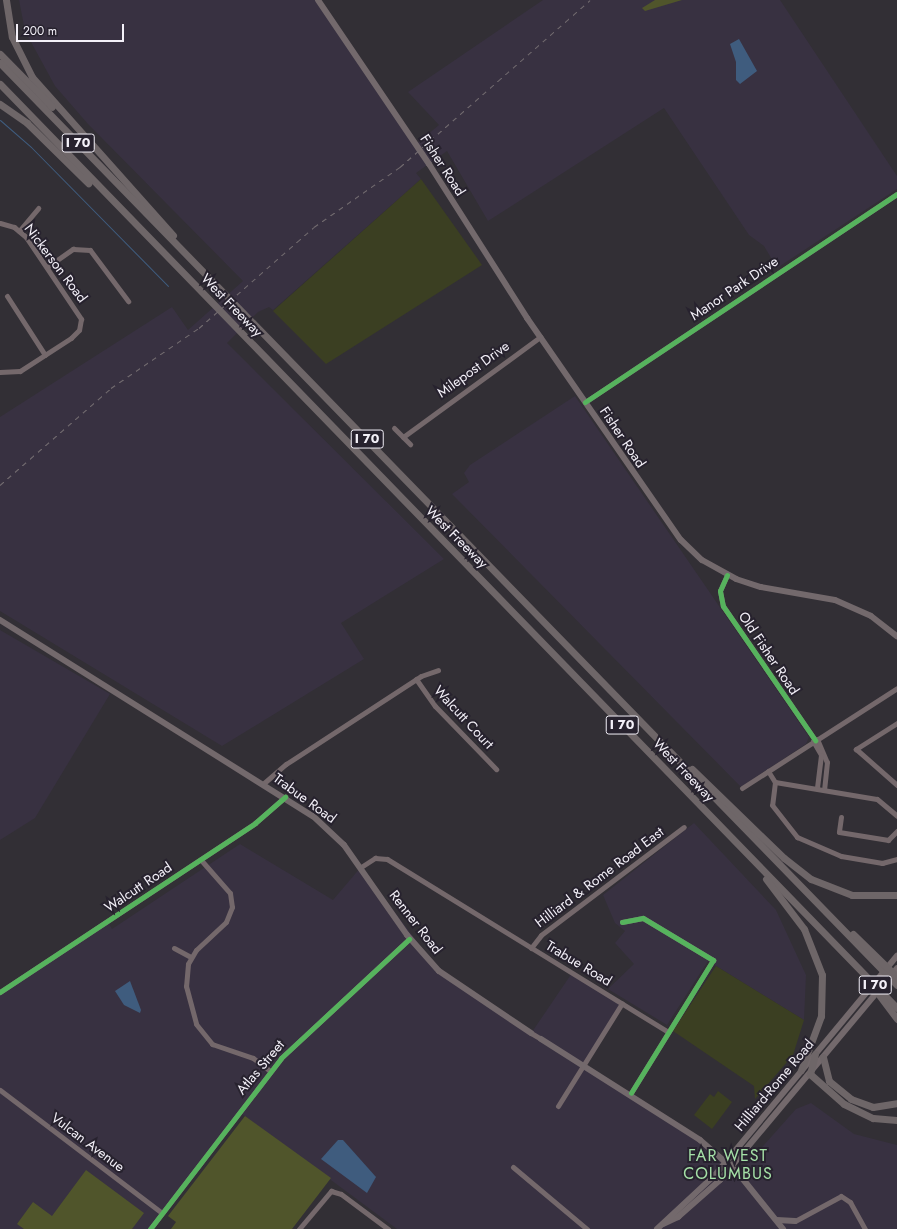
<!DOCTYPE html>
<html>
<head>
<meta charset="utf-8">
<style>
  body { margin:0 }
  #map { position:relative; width:897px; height:1229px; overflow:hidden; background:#322f35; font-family:Jost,sans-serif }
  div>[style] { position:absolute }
  .built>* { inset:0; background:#383141 }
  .green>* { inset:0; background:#3b3f22 }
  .forest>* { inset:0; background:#50552b }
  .water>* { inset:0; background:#3f5c7e }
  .stream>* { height:1px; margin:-0.5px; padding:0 0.5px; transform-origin:0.5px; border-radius:0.5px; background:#3f5c7e }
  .minor>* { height:5px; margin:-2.5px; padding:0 2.5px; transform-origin:2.5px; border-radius:2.5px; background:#74686b }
  .major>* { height:6px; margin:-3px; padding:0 3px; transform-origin:3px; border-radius:3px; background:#73696c }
  .highway>* { height:7px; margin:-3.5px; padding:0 3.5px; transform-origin:3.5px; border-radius:3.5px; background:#6e6668 }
  .rail>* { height:1px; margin-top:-0.5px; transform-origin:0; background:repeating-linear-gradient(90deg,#726b6f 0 5px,transparent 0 10px) }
  .cycleway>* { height:5px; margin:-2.5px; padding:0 2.5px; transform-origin:2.5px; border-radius:2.5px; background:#56b35d }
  span { translate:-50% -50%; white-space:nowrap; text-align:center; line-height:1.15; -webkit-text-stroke:4px #27222e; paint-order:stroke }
  .shield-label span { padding:1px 3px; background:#27222e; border:1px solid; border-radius:3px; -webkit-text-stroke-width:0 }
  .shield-label { font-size:13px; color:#f3f0f8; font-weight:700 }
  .street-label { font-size:14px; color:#f3f0f8 }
  .quarter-label { font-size:16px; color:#a5e1a7; letter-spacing:1px }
  .scale { position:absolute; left:16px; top:24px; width:108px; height:18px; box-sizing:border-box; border:2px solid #f3f0f8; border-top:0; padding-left:5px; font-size:12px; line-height:14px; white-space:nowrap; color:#f3f0f8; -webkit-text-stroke:3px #27222e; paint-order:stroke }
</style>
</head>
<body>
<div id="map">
  <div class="built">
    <div style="clip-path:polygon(19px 0,318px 0,416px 144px,439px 125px,408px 92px,543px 0,780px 0,897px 176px,897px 189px,777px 268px,764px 246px,749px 235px,664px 108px,488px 221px,447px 151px,416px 173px,421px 179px,273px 310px,269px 307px,258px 312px,227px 343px,444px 559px,341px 623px,364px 659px,222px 746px,0 611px,0 417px,172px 307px,188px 330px,243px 281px,88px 124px,55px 86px,25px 31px)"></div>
    <div style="clip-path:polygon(575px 396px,809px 737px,806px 744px,741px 787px,452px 494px,469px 482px,464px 473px,470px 465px)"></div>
    <div style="clip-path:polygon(0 630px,110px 694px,35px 818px,0 840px)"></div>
    <div style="clip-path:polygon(694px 823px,776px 910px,806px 975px,804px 1020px,708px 961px,667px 1025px,608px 989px,634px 964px,615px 943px,625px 931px,615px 923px,603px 895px)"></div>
    <div style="clip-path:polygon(240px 844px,333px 900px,361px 867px,439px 971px,532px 1032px,572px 973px,622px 1003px,584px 1065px,680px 1124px,739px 1173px,796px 1109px,811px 1103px,854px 1134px,897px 1145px,897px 1229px,397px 1229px,239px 1112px,150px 1229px,0 1229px,0 992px,108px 922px,112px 929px)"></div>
  </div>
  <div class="green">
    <div style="clip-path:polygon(421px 179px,482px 265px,326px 364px,273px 311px)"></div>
    <div style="clip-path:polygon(716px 966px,804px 1020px,793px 1055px,755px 1099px,754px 1086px,673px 1031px)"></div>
    <div style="clip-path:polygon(718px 1091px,732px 1102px,712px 1129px,694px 1115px,710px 1094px,714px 1097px)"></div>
  </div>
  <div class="forest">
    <div style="clip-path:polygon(655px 0,682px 0,645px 11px,642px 8px)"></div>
    <div style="clip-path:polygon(245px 1116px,331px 1178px,292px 1229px,171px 1229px,176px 1222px,168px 1216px)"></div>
    <div style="clip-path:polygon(86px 1170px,144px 1213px,132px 1229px,24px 1229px,17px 1224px,33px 1202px,52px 1216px)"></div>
  </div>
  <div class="water">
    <div style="clip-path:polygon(739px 39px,757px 71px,740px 84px,736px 80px,736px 62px,730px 44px)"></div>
    <div style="clip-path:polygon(130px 981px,141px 1010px,140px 1013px,124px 1005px,115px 991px)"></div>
    <div style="clip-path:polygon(338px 1140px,343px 1140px,376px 1177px,367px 1193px,321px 1159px)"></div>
  </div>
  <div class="stream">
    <div style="left:0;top:120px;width:41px;rotate:41.1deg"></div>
    <div style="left:31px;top:147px;width:195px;rotate:45.4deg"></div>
  </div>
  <div class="minor">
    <div style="left:0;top:223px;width:15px;rotate:16deg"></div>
    <div style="left:14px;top:227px;width:16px;rotate:40deg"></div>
    <div style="left:26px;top:237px;width:99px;rotate:56.1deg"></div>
    <div style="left:81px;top:319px;width:11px;rotate:100deg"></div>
    <div style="left:79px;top:330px;width:11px;rotate:135deg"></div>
    <div style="left:71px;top:338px;width:61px;rotate:147.1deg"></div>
    <div style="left:20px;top:371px;width:20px;rotate:177deg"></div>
    <div style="left:19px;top:231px;width:30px;rotate:-50deg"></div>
    <div style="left:47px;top:267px;width:32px;rotate:-35deg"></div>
    <div style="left:73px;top:249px;width:17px;rotate:3deg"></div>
    <div style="left:90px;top:250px;width:64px;rotate:53.3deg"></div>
    <div style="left:7px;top:296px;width:70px;rotate:57.2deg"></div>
    <div style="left:585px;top:402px;width:375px;rotate:-33.7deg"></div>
    <div style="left:394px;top:428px;width:23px;rotate:45deg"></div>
    <div style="left:403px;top:437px;width:170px;rotate:-36.1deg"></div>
    <div style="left:727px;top:575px;width:17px;rotate:114deg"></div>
    <div style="left:720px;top:591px;width:15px;rotate:79deg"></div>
    <div style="left:723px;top:606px;width:163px;rotate:55.5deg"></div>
    <div style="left:416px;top:679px;width:33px;rotate:55deg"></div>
    <div style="left:435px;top:706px;width:88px;rotate:45.9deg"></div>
    <div style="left:897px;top:723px;width:49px;rotate:147.6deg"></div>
    <div style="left:856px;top:749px;width:55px;rotate:41.3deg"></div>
    <div style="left:817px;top:739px;width:25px;rotate:67deg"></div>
    <div style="left:827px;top:762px;width:27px;rotate:96deg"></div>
    <div style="left:813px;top:741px;width:16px;rotate:60deg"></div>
    <div style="left:821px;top:755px;width:33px;rotate:97deg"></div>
    <div style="left:768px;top:771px;width:13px;rotate:58deg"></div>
    <div style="left:775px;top:782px;width:23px;rotate:97deg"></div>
    <div style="left:772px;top:805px;width:41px;rotate:52deg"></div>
    <div style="left:797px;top:837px;width:48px;rotate:23.4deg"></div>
    <div style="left:841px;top:856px;width:42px;rotate:9.7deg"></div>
    <div style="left:882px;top:863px;width:16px;rotate:-15deg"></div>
    <div style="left:775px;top:782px;width:103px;rotate:9.5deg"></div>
    <div style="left:877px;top:799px;width:26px;rotate:40deg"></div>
    <div style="left:264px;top:783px;width:29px;rotate:-41deg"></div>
    <div style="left:286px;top:764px;width:161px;rotate:-33.1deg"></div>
    <div style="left:421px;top:676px;width:18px;rotate:-19deg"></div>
    <div style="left:742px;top:788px;width:184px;rotate:-32.8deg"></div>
    <div style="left:841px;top:817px;width:15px;rotate:98deg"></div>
    <div style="left:839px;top:832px;width:50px;rotate:9.3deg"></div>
    <div style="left:888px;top:840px;width:13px;rotate:-45deg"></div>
    <div style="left:201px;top:860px;width:44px;rotate:48.7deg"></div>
    <div style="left:230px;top:893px;width:14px;rotate:82deg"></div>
    <div style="left:232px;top:907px;width:16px;rotate:112deg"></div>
    <div style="left:226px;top:922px;width:41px;rotate:137deg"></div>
    <div style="left:196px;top:950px;width:16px;rotate:120deg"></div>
    <div style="left:188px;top:964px;width:22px;rotate:95deg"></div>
    <div style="left:186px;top:986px;width:39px;rotate:75deg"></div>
    <div style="left:196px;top:1024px;width:26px;rotate:51deg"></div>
    <div style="left:212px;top:1044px;width:43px;rotate:18.9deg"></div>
    <div style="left:253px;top:1058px;width:21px;rotate:37deg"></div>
    <div style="left:361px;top:867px;width:17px;rotate:-33deg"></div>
    <div style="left:375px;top:858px;width:12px;rotate:5deg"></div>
    <div style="left:387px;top:859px;width:330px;rotate:31.6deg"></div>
    <div style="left:622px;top:922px;width:21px;rotate:-11deg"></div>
    <div style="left:643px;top:918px;width:82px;rotate:31deg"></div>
    <div style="left:713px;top:960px;width:156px;rotate:121.7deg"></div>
    <div style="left:174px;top:948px;width:19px;rotate:28deg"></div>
    <div style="left:531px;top:948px;width:16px;rotate:-52deg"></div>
    <div style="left:541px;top:935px;width:179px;rotate:-37.1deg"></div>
    <div style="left:0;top:992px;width:306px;rotate:-33.5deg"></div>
    <div style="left:255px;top:823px;width:40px;rotate:-41deg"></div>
    <div style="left:531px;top:1033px;width:12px;rotate:31deg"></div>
    <div style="left:0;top:1090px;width:203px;rotate:37.2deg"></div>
    <div style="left:558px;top:1106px;width:121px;rotate:-58.1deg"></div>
    <div style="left:513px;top:1167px;width:97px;rotate:40deg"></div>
    <div style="left:795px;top:1221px;width:52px;rotate:-28.5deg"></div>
    <div style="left:841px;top:1196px;width:11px;rotate:34deg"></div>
    <div style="left:850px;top:1202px;width:31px;rotate:61deg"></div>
    <div style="left:150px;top:1229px;width:215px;rotate:-52.5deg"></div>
    <div style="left:281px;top:1058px;width:175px;rotate:-42.9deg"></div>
    <div style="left:299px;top:1229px;width:50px;rotate:-49.9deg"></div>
    <div style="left:331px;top:1191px;width:10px;rotate:17deg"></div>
    <div style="left:341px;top:1194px;width:59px;rotate:36.7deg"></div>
  </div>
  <div class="major">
    <div style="left:318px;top:0;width:198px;rotate:55.9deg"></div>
    <div style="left:429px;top:164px;width:183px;rotate:57.5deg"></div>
    <div style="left:527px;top:318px;width:270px;rotate:55.3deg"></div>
    <div style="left:681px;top:540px;width:29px;rotate:44deg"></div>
    <div style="left:702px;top:560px;width:39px;rotate:29deg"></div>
    <div style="left:736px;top:579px;width:26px;rotate:18deg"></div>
    <div style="left:761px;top:587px;width:75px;rotate:10deg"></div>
    <div style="left:835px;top:600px;width:39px;rotate:24deg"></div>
    <div style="left:871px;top:616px;width:33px;rotate:38deg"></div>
    <div style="left:0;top:620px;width:369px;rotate:32.1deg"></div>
    <div style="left:313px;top:816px;width:42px;rotate:43.1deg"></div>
    <div style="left:344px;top:845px;width:110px;rotate:55deg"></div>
    <div style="left:407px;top:935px;width:48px;rotate:48.4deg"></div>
    <div style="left:439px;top:971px;width:111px;rotate:34deg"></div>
    <div style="left:541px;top:1039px;width:188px;rotate:32.4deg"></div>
    <div style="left:700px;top:1140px;width:50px;rotate:41deg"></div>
    <div style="left:738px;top:1173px;width:72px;rotate:51.2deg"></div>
    <div style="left:777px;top:1220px;width:18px;rotate:3deg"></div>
    <div style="left:663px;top:1224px;width:17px;rotate:-25deg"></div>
    <div style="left:678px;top:1217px;width:56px;rotate:-41.4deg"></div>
    <div style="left:720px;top:1180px;width:276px;rotate:-50.1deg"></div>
    <div style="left:657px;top:1229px;width:79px;rotate:-43deg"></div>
    <div style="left:715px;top:1175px;width:285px;rotate:-50.3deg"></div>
  </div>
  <div class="highway">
    <div style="left:6px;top:0;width:37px;rotate:81deg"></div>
    <div style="left:12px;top:37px;width:45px;rotate:63.4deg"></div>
    <div style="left:32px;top:77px;width:212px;rotate:48.3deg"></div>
    <div style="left:0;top:54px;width:74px;rotate:45.5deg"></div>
    <div style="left:0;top:63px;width:1286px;rotate:45.79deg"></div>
    <div style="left:0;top:84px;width:1288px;rotate:45.85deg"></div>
    <div style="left:0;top:104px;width:33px;rotate:35deg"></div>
    <div style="left:27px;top:123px;width:86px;rotate:44.5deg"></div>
    <div style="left:692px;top:769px;width:128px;rotate:44.1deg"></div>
    <div style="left:784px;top:858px;width:34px;rotate:38deg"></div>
    <div style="left:811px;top:879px;width:44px;rotate:21.3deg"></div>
    <div style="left:852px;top:895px;width:45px"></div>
    <div style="left:766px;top:879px;width:63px;rotate:52.8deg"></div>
    <div style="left:804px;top:929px;width:49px;rotate:68.6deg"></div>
    <div style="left:822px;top:975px;width:41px;rotate:91.4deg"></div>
    <div style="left:821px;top:1016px;width:58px;rotate:110.3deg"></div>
    <div style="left:853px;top:934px;width:62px;rotate:44.3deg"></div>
    <div style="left:879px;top:995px;width:30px;rotate:53deg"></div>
    <div style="left:815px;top:1054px;width:21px;rotate:104deg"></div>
    <div style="left:810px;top:1074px;width:45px;rotate:41.4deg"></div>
    <div style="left:844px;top:1104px;width:32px;rotate:26deg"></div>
    <div style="left:873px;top:1118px;width:24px;rotate:5deg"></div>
    <div style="left:823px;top:1057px;width:25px;rotate:76deg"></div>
    <div style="left:829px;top:1081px;width:28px;rotate:39deg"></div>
    <div style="left:851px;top:1099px;width:23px;rotate:20deg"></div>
    <div style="left:873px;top:1107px;width:24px;rotate:-9deg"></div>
  </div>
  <div class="rail">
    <div style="left:0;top:485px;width:147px;rotate:-41.1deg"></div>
    <div style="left:111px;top:388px;width:107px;rotate:-34.3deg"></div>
    <div style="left:199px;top:328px;width:153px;rotate:-41.3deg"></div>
    <div style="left:314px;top:227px;width:105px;rotate:-34.9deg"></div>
    <div style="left:400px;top:167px;width:253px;rotate:-41.3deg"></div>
  </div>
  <div class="cycleway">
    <div style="left:585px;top:402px;width:375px;rotate:-33.7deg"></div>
    <div style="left:727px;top:575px;width:17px;rotate:114deg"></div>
    <div style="left:720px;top:591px;width:15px;rotate:79deg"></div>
    <div style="left:723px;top:606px;width:163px;rotate:55.5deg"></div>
    <div style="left:622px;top:922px;width:21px;rotate:-11deg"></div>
    <div style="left:643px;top:918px;width:82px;rotate:31deg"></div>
    <div style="left:713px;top:960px;width:156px;rotate:121.7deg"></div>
    <div style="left:0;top:992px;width:306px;rotate:-33.5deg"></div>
    <div style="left:255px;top:823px;width:40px;rotate:-41deg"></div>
    <div style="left:150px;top:1229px;width:215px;rotate:-52.5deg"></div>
    <div style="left:281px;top:1058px;width:175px;rotate:-42.9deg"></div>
  </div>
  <div class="shield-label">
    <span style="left:78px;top:143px">I 70</span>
    <span style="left:367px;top:439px">I 70</span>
    <span style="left:622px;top:725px">I 70</span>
    <span style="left:875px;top:985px">I 70</span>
  </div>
  <div class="street-label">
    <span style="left:443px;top:165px;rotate:57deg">Fisher Road</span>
    <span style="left:56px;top:263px;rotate:53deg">Nickerson Road</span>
    <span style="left:734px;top:288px;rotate:-34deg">Manor Park Drive</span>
    <span style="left:232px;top:305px;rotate:46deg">West Freeway</span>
    <span style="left:473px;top:369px;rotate:-36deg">Milepost Drive</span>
    <span style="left:623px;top:437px;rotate:56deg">Fisher Road</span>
    <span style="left:457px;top:537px;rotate:45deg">West Freeway</span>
    <span style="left:769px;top:653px;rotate:56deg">Old Fisher Road</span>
    <span style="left:464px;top:717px;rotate:47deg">Walcutt Court</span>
    <span style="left:684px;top:770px;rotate:46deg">West Freeway</span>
    <span style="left:305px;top:798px;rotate:36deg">Trabue Road</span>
    <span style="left:599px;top:877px;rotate:-37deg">Hilliard &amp; Rome Road East</span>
    <span style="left:138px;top:887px;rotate:-34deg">Walcutt Road</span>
    <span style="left:416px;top:922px;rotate:52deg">Renner Road</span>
    <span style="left:579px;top:963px;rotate:31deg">Trabue Road</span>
    <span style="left:260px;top:1067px;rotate:-50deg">Atlas Street</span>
    <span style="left:774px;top:1085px;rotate:-50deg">Hilliard-Rome Road</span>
    <span style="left:88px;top:1142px;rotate:37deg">Vulcan Avenue</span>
  </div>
  <div class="quarter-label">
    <span style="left:728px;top:1165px">FAR WEST<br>COLUMBUS</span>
  </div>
  <div class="scale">200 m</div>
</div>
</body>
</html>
